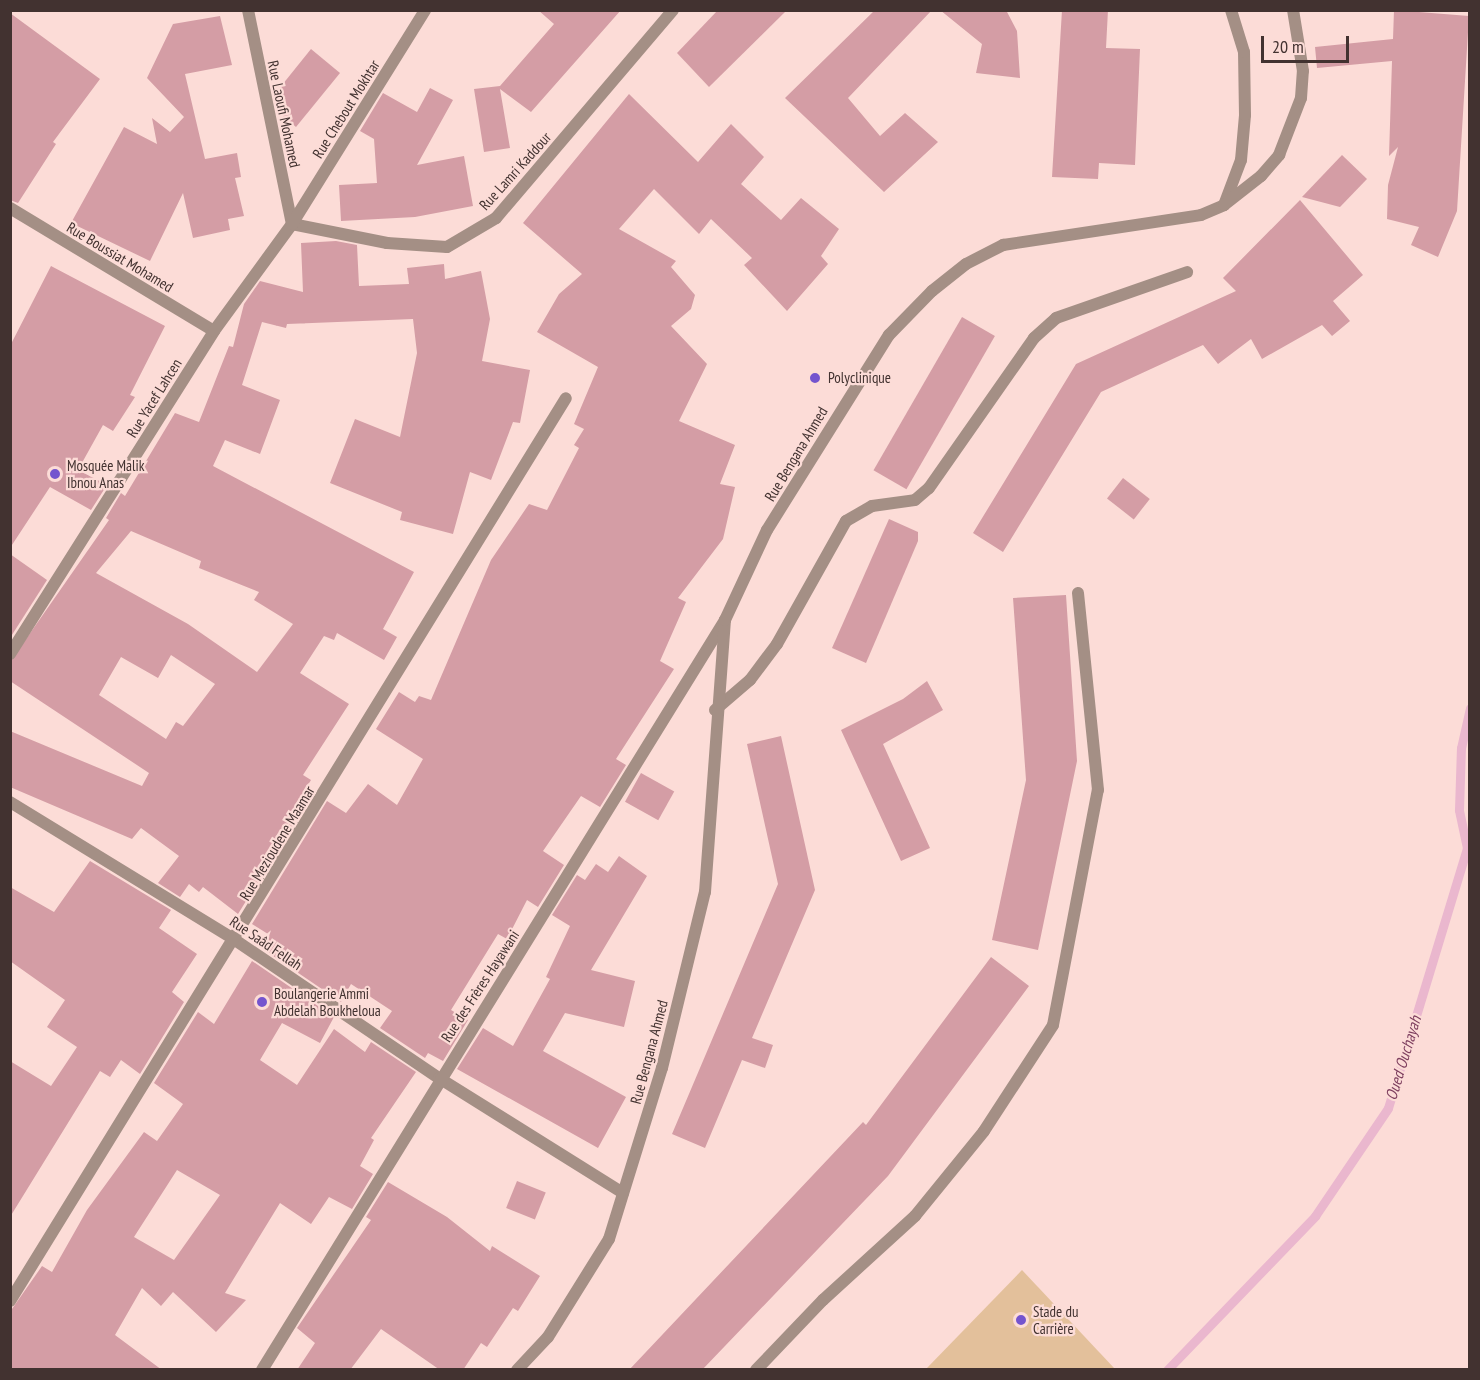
<!DOCTYPE html>
<html>
<head>
<meta charset="utf-8">
<style>
  body { margin:0 }
  #map { position:relative; width:1480px; height:1380px; overflow:hidden; background:#fcdcd7; font-family:"PT Sans Narrow",sans-serif }
  div>[style] { position:absolute }
  .green>* { inset:0; background:#e3c09b }
  .stream>* { height:9px; margin:-4.5px; padding:0 4.5px; transform-origin:4.5px; border-radius:4.5px; background:#eab7ce }
  .building>* { inset:0; background:#d49da5; transform-origin:0 0 }
  .service>* { height:12px; margin:-6px; padding:0 6px; transform-origin:6px; border-radius:6px; background:#a48f85 }
  .minor>* { height:12px; margin:-6px; padding:0 6px; transform-origin:6px; border-radius:6px; background:#a48f85 }
  .tertiary>* { height:12px; margin:-6px; padding:0 6px; transform-origin:6px; border-radius:6px; background:#a48f85 }
  .dots>* { width:16px; height:16px; translate:-50% -50%; box-sizing:border-box; border:3px solid #fcdcd7; border-radius:50% }
  span { translate:-50% -50%; white-space:nowrap; text-align:center; line-height:1.15; -webkit-text-stroke:4.5px #fcdcd7; paint-order:stroke }
  .street-label { font-size:15px; color:#423230 }
  .poi-label { font-size:15px; color:#423230 }
  .left { translate:0 -50%; text-align:left }
  .water-label { font-size:16px; color:#7e3f5f; font-style:italic }
  .frame { position:absolute; inset:0; border:12px solid #423230; pointer-events:none }
  .scale { position:absolute; left:1261px; top:36px; width:88px; height:27px; box-sizing:border-box; border:3px solid #423230; border-top:0; padding-left:8px; font-size:18px; line-height:21px; white-space:nowrap; color:#423230; -webkit-text-stroke:4px #fcdcd7; paint-order:stroke }
</style>
</head>
<body>
<div id="map">
  <div class="green">
    <div style="clip-path:polygon(1022px 1270px,1115px 1369px,926px 1369px)"></div>
  </div>
  <div class="stream">
    <div style="left:1167px;top:1370px;width:214px;rotate:-46.1deg"></div>
    <div style="left:1315px;top:1216px;width:130px;rotate:-55.9deg"></div>
    <div style="left:1388px;top:1108px;width:272px;rotate:-73.1deg"></div>
    <div style="left:1467px;top:848px;width:39px;rotate:-102deg"></div>
    <div style="left:1459px;top:810px;width:62px;rotate:-88.2deg"></div>
    <div style="left:1461px;top:748px;width:41px;rotate:-77.3deg"></div>
  </div>
  <div class="building">
    <div style="clip-path:polygon(538px 10px,621px 10px,531px 112px,500px 89px,510px 148px,484px 152px,474px 89px,500px 86px,554px 24px)"></div>
    <div style="clip-path:polygon(718px 10px,787px 10px,709px 87px,677px 53px)"></div>
    <div style="clip-path:polygon(875px 10px,932px 10px,848px 98px,880px 136px,905px 113px,938px 142px,884px 192px,785px 98px)"></div>
    <div style="clip-path:polygon(940px 10px,1006px 10px,1017px 31px,1020px 78px,976px 73px,982px 44px)"></div>
    <div style="clip-path:polygon(1062px 10px,1108px 10px,1106px 48px,1140px 49px,1135px 165px,1099px 163px,1098px 179px,1052px 177px)"></div>
    <div style="clip-path:polygon(1394px 10px,1469px 16px,1457px 211px,1438px 257px,1411px 245px,1419px 227px,1387px 219px,1388px 185px,1398px 147px,1389px 156px,1392px 61px,1317px 68px,1315px 47px,1393px 39px)"></div>
    <div style="clip-path:polygon(10px 13px,100px 79px,53px 142px,56px 144px,18px 203px,10px 200px)"></div>
    <div style="clip-path:polygon(220px 16px,232px 65px,185px 74px,205px 159px,237px 153px,241px 177px,235px 178px,244px 216px,228px 219px,230px 230px,193px 238px,183px 193px,150px 261px,71px 223px,124px 127px,157px 144px,152px 118px,170px 132px,184px 117px,147px 78px,173px 24px)"></div>
    <div style="clip-path:polygon(311px 49px,340px 73px,296px 127px,277px 111px,274px 95px)"></div>
    <div style="clip-path:polygon(430px 88px,453px 100px,417px 165px,464px 156px,473px 206px,415px 217px,341px 221px,339px 185px,377px 183px,374px 139px,360px 131px,383px 93px,417px 112px)"></div>
    <div style="clip-path:polygon(629px 94px,698px 162px,731px 124px,764px 157px,741px 184px,781px 220px,801px 198px,839px 229px,821px 256px,828px 264px,787px 311px,744px 265px,752px 258px,711px 219px,699px 234px,654px 189px,619px 229px,676px 261px,671px 267px,695px 295px,691px 309px,671px 326px,707px 364px,679px 421px,735px 445px,720px 484px,735px 487px,723px 539px,678px 598px,686px 602px,660px 661px,674px 669px,616px 759px,626px 765px,600px 807px,581px 796px,543px 851px,564px 865px,538px 907px,527px 900px,507px 939px,498px 934px,451px 1010px,468px 1020px,443px 1061px,428px 1053px,425px 1058px,380px 1028px,392px 1011px,351px 984px,341px 1002px,260px 947px,268px 934px,252px 924px,327px 801px,346px 813px,368px 784px,397px 805px,423px 759px,376px 729px,399px 692px,415px 702px,419px 696px,431px 700px,491px 560px,529px 504px,547px 510px,579px 448px,574px 445px,584px 429px,574px 424px,598px 367px,537px 332px,559px 294px,582px 274px,523px 223px)"></div>
    <div style="clip-path:polygon(1342px 155px,1367px 179px,1340px 207px,1302px 197px)"></div>
    <div style="clip-path:polygon(1300px 200px,1363px 275px,1333px 301px,1350px 321px,1332px 336px,1322px 325px,1262px 359px,1251px 339px,1218px 364px,1203px 345px,1101px 392px,1003px 552px,973px 533px,1076px 364px,1236px 291px,1223px 278px)"></div>
    <div style="clip-path:polygon(evenodd,336px 241px,357px 245px,359px 286px,409px 284px,407px 268px,444px 264px,445px 279px,481px 271px,490px 319px,482px 361px,530px 370px,520px 423px,513px 422px,491px 480px,470px 472px,453px 534px,400px 520px,402px 512px,330px 483px,355px 419px,400px 437px,417px 353px,413px 319px,287px 324px,286px 328px,262px 322px,242px 385px,280px 400px,260px 454px,225px 440px,213px 466px,414px 572px,383px 629px,397px 637px,384px 660px,337px 633px,334px 640px,324px 636px,300px 673px,349px 704px,303px 775px,311px 780px,306px 788px,313px 793px,238px 914px,203px 887px,199px 892px,189px 884px,180px 897px,158px 883px,179px 856px,141px 828px,132px 839px,10px 787px,10px 731px,142px 786px,149px 773px,10px 681px,10px 662px,109px 520px,106px 518px,121px 493px,125px 496px,175px 413px,199px 422px,229px 346px,233px 347px,244px 304px,260px 281px,303px 292px,301px 243px,336px 241px,131px 531px,201px 561px,199px 568px,259px 592px,254px 600px,293px 624px,257px 672px,188px 624px,96px 573px,131px 531px,336px 241px,171px 655px,215px 684px,183px 726px,176px 722px,166px 739px,99px 695px,121px 657px,158px 678px,171px 655px)"></div>
    <div style="clip-path:polygon(51px 266px,165px 326px,130px 395px,135px 397px,113px 431px,103px 425px,78px 470px,107px 485px,91px 510px,50px 487px,10px 548px,10px 346px)"></div>
    <div style="left:962px;top:317px;width:38px;height:177px;rotate:30deg"></div>
    <div style="left:1123px;top:478px;width:34px;height:26px;rotate:38deg"></div>
    <div style="clip-path:polygon(889px 519px,918px 532px,918px 541px,866px 663px,832px 648px)"></div>
    <div style="clip-path:polygon(10px 554px,47px 580px,10px 638px)"></div>
    <div style="clip-path:polygon(1066px 595px,1077px 761px,1038px 950px,992px 940px,1026px 780px,1013px 598px)"></div>
    <div style="clip-path:polygon(927px 681px,943px 710px,883px 744px,930px 848px,901px 861px,841px 730px,903px 699px)"></div>
    <div style="clip-path:polygon(781px 736px,815px 890px,752px 1038px,773px 1045px,765px 1068px,742px 1060px,705px 1148px,672px 1134px,778px 884px,747px 744px)"></div>
    <div style="left:641px;top:773px;width:38px;height:33px;rotate:29deg"></div>
    <div style="clip-path:polygon(619px 856px,647px 876px,591px 970px,635px 981px,624px 1027px,565px 1013px,543px 1051px,626px 1097px,598px 1148px,457px 1069px,483px 1028px,513px 1046px,550px 979px,546px 977px,570px 926px,552px 915px,577px 875px,585px 880px,596px 864px,608px 872px)"></div>
    <div style="clip-path:polygon(90px 861px,171px 910px,159px 928px,197px 954px,172px 992px,184px 1002px,140px 1074px,121px 1060px,110px 1077px,100px 1071px,10px 1217px,10px 1061px,51px 1086px,77px 1047px,47px 1027px,65px 1000px,10px 961px,10px 887px,54px 912px)"></div>
    <div style="clip-path:polygon(991px 957px,1029px 986px,888px 1176px,702px 1370px,629px 1370px,863px 1122px,866px 1125px)"></div>
    <div style="clip-path:polygon(evenodd,252px 961px,334px 1017px,320px 1043px,282px 1023px,260px 1060px,297px 1085px,334px 1029px,365px 1052px,371px 1042px,416px 1072px,371px 1138px,374px 1140px,360px 1166px,373px 1174px,352px 1209px,329px 1197px,311px 1224px,280px 1203px,225px 1293px,246px 1300px,216px 1332px,173px 1292px,161px 1306px,142px 1288px,115px 1335px,162px 1370px,10px 1370px,12px 1309px,42px 1266px,52px 1272px,87px 1210px,144px 1132px,157px 1141px,183px 1104px,154px 1083px,198px 1012px,214px 1024px,252px 961px,177px 1170px,220px 1195px,174px 1260px,134px 1237px,177px 1170px)"></div>
    <div style="left:517px;top:1181px;width:31px;height:29px;rotate:22deg"></div>
    <div style="clip-path:polygon(388px 1182px,447px 1217px,490px 1251px,492px 1246px,540px 1276px,518px 1311px,513px 1308px,487px 1347px,481px 1343px,463px 1370px,440px 1370px,381px 1329px,350px 1370px,297px 1370px,315px 1343px,297px 1328px,371px 1220px,366px 1217px)"></div>
  </div>
  <div class="service">
    <div style="left:756px;top:1370px;width:97px;rotate:-46.3deg"></div>
    <div style="left:823px;top:1300px;width:125px;rotate:-42.4deg"></div>
    <div style="left:915px;top:1216px;width:109px;rotate:-50.9deg"></div>
    <div style="left:984px;top:1131px;width:126px;rotate:-56.9deg"></div>
    <div style="left:1053px;top:1025px;width:239px;rotate:-79.2deg"></div>
    <div style="left:1098px;top:790px;width:198px;rotate:-95.8deg"></div>
  </div>
  <div class="minor">
    <div style="left:248px;top:10px;width:218px;rotate:78.4deg"></div>
    <div style="left:1224px;top:205px;width:48px;rotate:-69.3deg"></div>
    <div style="left:1241px;top:160px;width:45px;rotate:-84.9deg"></div>
    <div style="left:1245px;top:115px;width:63px;rotate:-90.9deg"></div>
    <div style="left:1244px;top:52px;width:44px;rotate:-107.2deg"></div>
    <div style="left:10px;top:208px;width:238px;rotate:31.1deg"></div>
    <div style="left:292px;top:224px;width:97px;rotate:11.3deg"></div>
    <div style="left:387px;top:243px;width:60px;rotate:3.8deg"></div>
    <div style="left:447px;top:247px;width:57px;rotate:-30.6deg"></div>
    <div style="left:496px;top:218px;width:273px;rotate:-49.6deg"></div>
    <div style="left:10px;top:654px;width:382px;rotate:-57.7deg"></div>
    <div style="left:214px;top:331px;width:132px;rotate:-53.9deg"></div>
    <div style="left:292px;top:224px;width:252px;rotate:-58.1deg"></div>
    <div style="left:715px;top:710px;width:46px;rotate:-40.6deg"></div>
    <div style="left:750px;top:680px;width:45px;rotate:-53.1deg"></div>
    <div style="left:777px;top:644px;width:141px;rotate:-60.7deg"></div>
    <div style="left:846px;top:521px;width:30px;rotate:-30deg"></div>
    <div style="left:872px;top:506px;width:43px;rotate:-7.9deg"></div>
    <div style="left:915px;top:500px;width:18px;rotate:-41deg"></div>
    <div style="left:929px;top:488px;width:183px;rotate:-55deg"></div>
    <div style="left:1034px;top:338px;width:30px;rotate:-42deg"></div>
    <div style="left:1056px;top:318px;width:139px;rotate:-19.3deg"></div>
    <div style="left:10px;top:802px;width:264px;rotate:31.5deg"></div>
    <div style="left:235px;top:940px;width:246px;rotate:34.1deg"></div>
    <div style="left:439px;top:1078px;width:217px;rotate:32deg"></div>
    <div style="left:10px;top:1301px;width:1060px;rotate:-58.38deg"></div>
    <div style="left:262px;top:1370px;width:881px;rotate:-58.31deg"></div>
  </div>
  <div class="tertiary">
    <div style="left:517px;top:1370px;width:45px;rotate:-46.8deg"></div>
    <div style="left:548px;top:1337px;width:115px;rotate:-58.1deg"></div>
    <div style="left:609px;top:1239px;width:179px;rotate:-72.8deg"></div>
    <div style="left:662px;top:1068px;width:181px;rotate:-76.3deg"></div>
    <div style="left:705px;top:892px;width:273px;rotate:-85.8deg"></div>
    <div style="left:725px;top:620px;width:99px;rotate:-65deg"></div>
    <div style="left:767px;top:530px;width:230px;rotate:-58deg"></div>
    <div style="left:889px;top:335px;width:62px;rotate:-45.7deg"></div>
    <div style="left:932px;top:291px;width:43px;rotate:-38.5deg"></div>
    <div style="left:966px;top:264px;width:42px;rotate:-27.2deg"></div>
    <div style="left:1003px;top:245px;width:200px;rotate:-8.6deg"></div>
    <div style="left:1201px;top:215px;width:25px;rotate:-23deg"></div>
    <div style="left:1224px;top:205px;width:47px;rotate:-38.1deg"></div>
    <div style="left:1261px;top:176px;width:28px;rotate:-49deg"></div>
    <div style="left:1279px;top:155px;width:61px;rotate:-68.9deg"></div>
    <div style="left:1301px;top:98px;width:27px;rotate:-86deg"></div>
    <div style="left:1303px;top:71px;width:62px;rotate:-99.3deg"></div>
  </div>
  <div class="dots">
    <div style="left:815px;top:378px;background:#7454ce"></div>
    <div style="left:55px;top:474px;background:#7454ce"></div>
    <div style="left:262px;top:1002px;background:#7454ce"></div>
    <div style="left:1021px;top:1320px;background:#7454ce"></div>
  </div>
  <div class="street-label">
    <span style="left:346px;top:109px;rotate:-58deg">Rue Chebout Mokhtar</span>
    <span style="left:284px;top:114px;rotate:78deg">Rue Laoufi Mohamed</span>
    <span style="left:515px;top:171px;rotate:-48deg">Rue Lamri Kaddour</span>
    <span style="left:120px;top:257px;rotate:31deg">Rue Boussiat Mohamed</span>
    <span style="left:154px;top:398px;rotate:-58deg">Rue Yacef Lahcen</span>
    <span style="left:796px;top:454px;rotate:-59deg">Rue Bengana Ahmed</span>
    <span style="left:277px;top:843px;rotate:-59deg">Rue Mezioudene Maamar</span>
    <span style="left:266px;top:943px;rotate:34deg">Rue Saâd Fellah</span>
    <span style="left:480px;top:986px;rotate:-57deg">Rue des Frères Hayawani</span>
    <span style="left:649px;top:1052px;rotate:-75deg">Rue Bengana Ahmed</span>
  </div>
  <div class="poi-label">
    <span class="left" style="left:828px;top:378px">Polyclinique</span>
    <span class="left" style="left:67px;top:474px">Mosquée Malik<br>Ibnou Anas</span>
    <span class="left" style="left:274px;top:1002px">Boulangerie Ammi<br>Abdelah Boukheloua</span>
    <span class="left" style="left:1033px;top:1320px">Stade du<br>Carrière</span>
  </div>
  <div class="water-label">
    <span style="left:1403px;top:1058px;rotate:-73deg">Oued Ouchayah</span>
  </div>
  <div class="frame"></div>
  <div class="scale">20 m</div>
</div>
</body>
</html>
